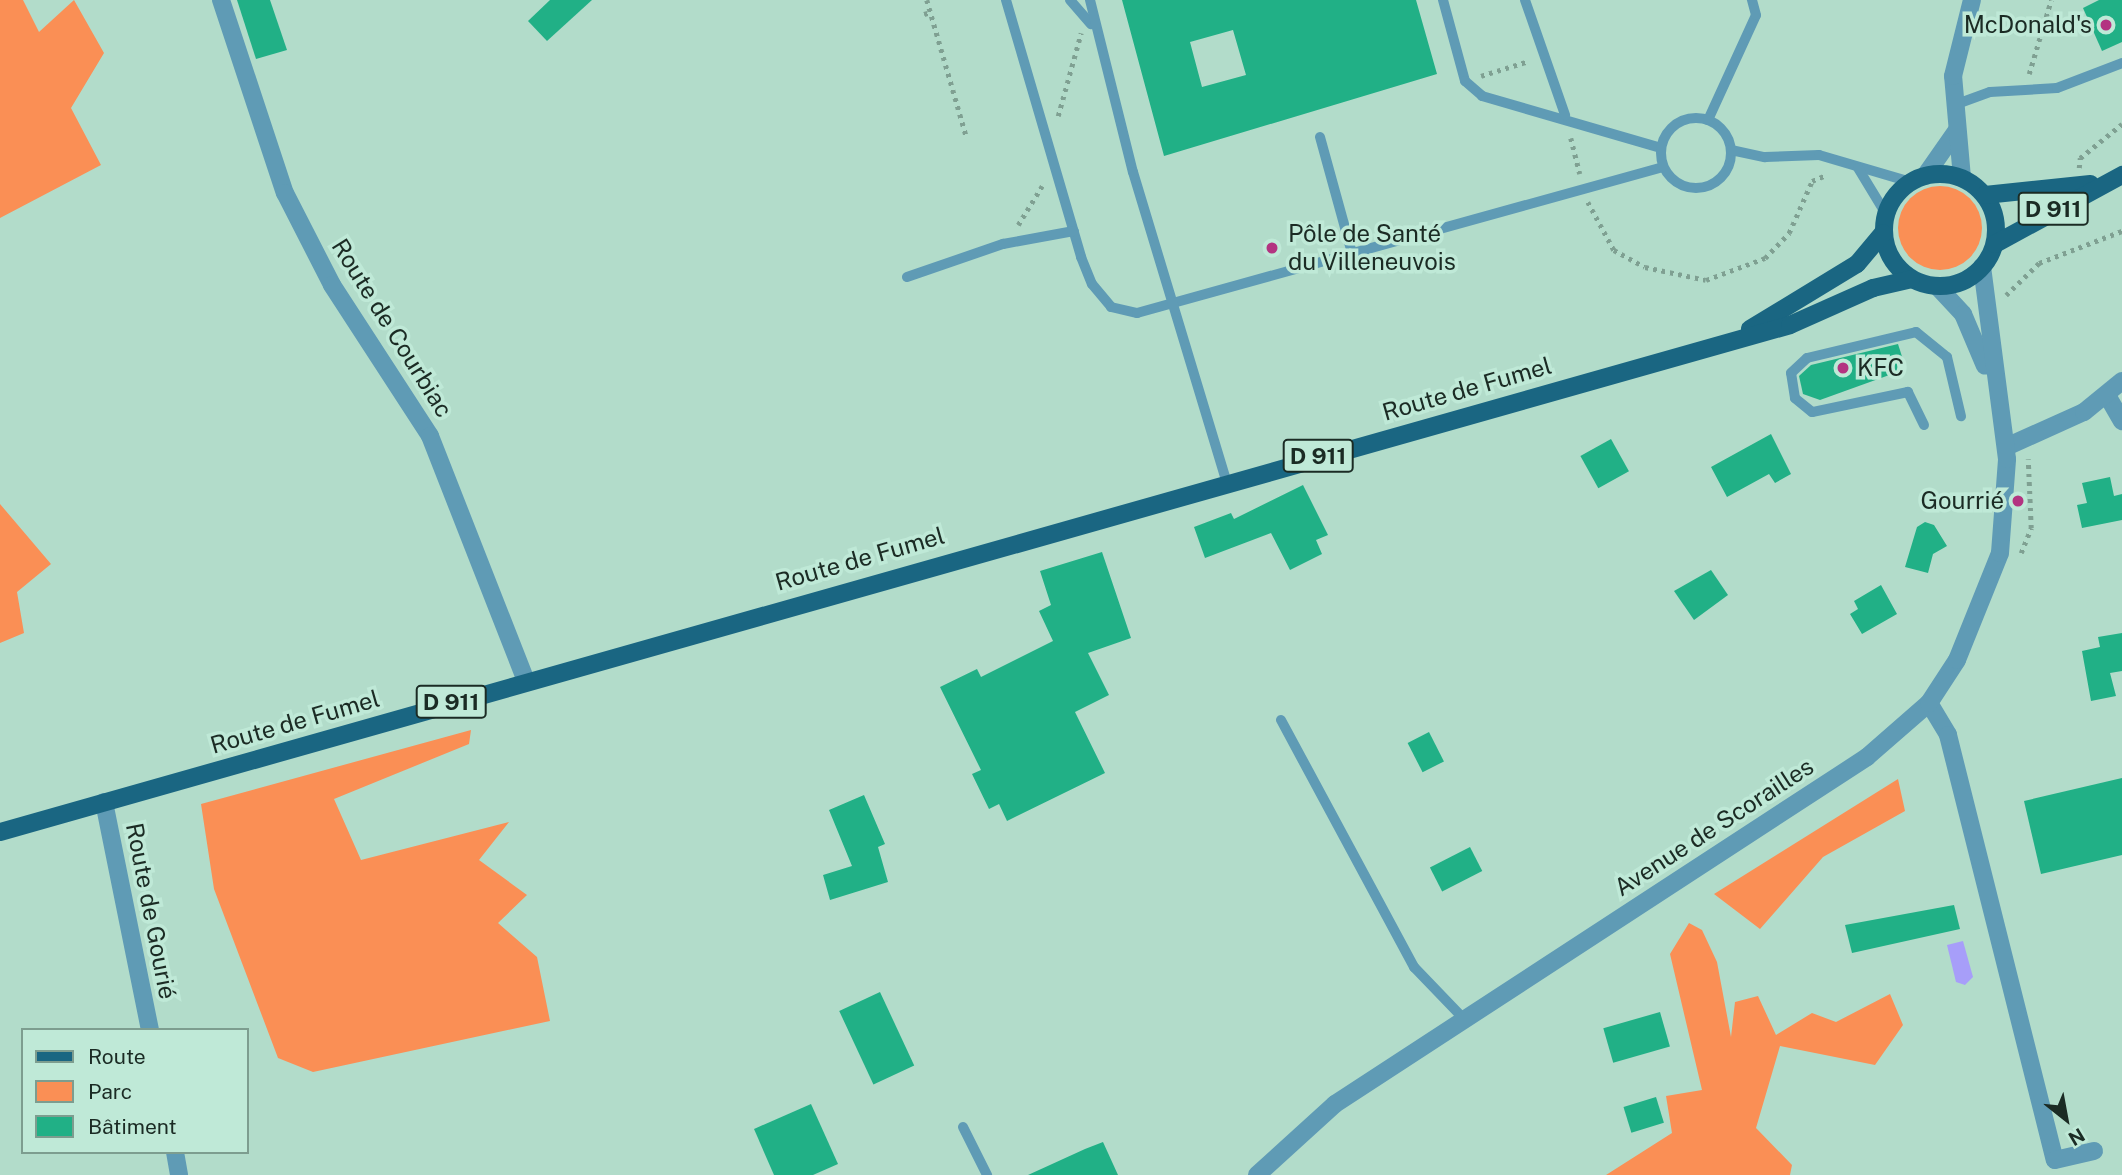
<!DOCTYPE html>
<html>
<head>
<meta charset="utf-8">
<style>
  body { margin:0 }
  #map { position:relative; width:2122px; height:1175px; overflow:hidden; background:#b2dcca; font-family:"Public Sans",sans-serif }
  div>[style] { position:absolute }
  .green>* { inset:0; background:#fa8f55 }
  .round { border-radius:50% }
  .water>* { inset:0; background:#a79ef9 }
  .building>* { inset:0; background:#21b086; transform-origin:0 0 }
  .path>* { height:4.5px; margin-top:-2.25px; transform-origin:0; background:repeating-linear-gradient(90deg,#7fa092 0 3.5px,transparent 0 8.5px) }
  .service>* { height:10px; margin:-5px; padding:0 5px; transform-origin:5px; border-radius:5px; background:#5f9bb5 }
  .service>.ring { margin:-5px; padding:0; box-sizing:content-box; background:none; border:10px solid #5f9bb5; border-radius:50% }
  .minor>* { height:18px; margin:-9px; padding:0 9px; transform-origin:9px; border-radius:9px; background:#5f9bb5 }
  .primary>* { height:18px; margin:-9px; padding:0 9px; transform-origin:9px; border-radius:9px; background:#1a6682 }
  .primary>.ring { margin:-9px; padding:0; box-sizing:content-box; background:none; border:18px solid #1a6682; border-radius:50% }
  .dots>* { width:19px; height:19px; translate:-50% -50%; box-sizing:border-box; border:4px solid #bfe9d7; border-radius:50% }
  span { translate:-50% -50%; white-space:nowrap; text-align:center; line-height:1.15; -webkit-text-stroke:7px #bfe9d7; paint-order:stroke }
  .shield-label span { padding:2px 5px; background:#bfe9d7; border:2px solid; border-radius:5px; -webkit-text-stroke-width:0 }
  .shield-label { font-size:23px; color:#1b2b24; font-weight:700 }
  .poi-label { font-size:24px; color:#1b2b24 }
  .right { translate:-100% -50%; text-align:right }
  .left { translate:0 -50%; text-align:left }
  .street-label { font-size:24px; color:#1b2b24 }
  .legend { position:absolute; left:21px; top:1028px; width:228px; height:126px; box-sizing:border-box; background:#bfe9d7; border:2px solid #7d9d8f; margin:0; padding:9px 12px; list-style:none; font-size:21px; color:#1b2b24 }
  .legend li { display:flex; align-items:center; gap:14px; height:35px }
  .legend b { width:35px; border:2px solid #7d9d8f }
  .north { position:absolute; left:2031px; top:1084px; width:70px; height:70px; -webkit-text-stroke:5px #bfe9d7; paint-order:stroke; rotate:149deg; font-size:19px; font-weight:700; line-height:28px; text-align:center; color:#1b2b24 }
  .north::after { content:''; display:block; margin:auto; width:24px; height:32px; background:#1b2b24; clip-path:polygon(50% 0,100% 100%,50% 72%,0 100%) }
</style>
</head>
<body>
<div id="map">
  <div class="green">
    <div style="clip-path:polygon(0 0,23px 0,39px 32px,74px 0,104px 53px,71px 108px,101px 165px,0 218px)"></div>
    <div class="round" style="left:1898px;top:186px;width:84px;height:84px"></div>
    <div style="clip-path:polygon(0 504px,51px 564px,17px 592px,24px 633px,0 643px)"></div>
    <div style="clip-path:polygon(471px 730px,469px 744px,334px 799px,361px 860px,509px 822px,479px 860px,527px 895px,498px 923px,537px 957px,550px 1021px,313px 1072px,278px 1058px,214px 889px,201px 804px)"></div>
    <div style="clip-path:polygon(1898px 779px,1905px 811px,1823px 857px,1760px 929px,1714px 894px)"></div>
    <div style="clip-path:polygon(1689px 923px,1702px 930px,1717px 962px,1731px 1037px,1735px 1002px,1758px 996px,1776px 1035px,1812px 1013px,1836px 1022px,1890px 994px,1903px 1025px,1875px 1065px,1780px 1046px,1756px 1128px,1792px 1165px,1790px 1175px,1606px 1175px,1672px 1133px,1666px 1096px,1702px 1090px,1670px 954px)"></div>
  </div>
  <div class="water">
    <div style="clip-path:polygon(1963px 941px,1973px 977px,1965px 985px,1956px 982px,1947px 945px)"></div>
  </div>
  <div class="building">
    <div style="clip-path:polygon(237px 0,270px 0,287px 50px,256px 59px)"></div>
    <div style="clip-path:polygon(550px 0,592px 0,547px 41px,528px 21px)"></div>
    <div style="clip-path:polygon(evenodd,1122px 0,1416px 0,1437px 74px,1164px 156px,1122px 0,1233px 30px,1246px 75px,1202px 87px,1190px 42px,1233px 30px)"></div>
    <div style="clip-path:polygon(2099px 0,2122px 0,2122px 42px,2102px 51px,2083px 8px)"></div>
    <div style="clip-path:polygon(1898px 344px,1906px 369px,1820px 400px,1803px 394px,1799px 376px,1811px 365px)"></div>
    <div style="clip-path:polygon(1771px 434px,1791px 474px,1775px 483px,1769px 474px,1727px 497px,1711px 467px)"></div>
    <div style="left:1611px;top:439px;width:37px;height:35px;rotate:61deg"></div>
    <div style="clip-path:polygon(2110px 477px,2114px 496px,2122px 494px,2122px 520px,2082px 528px,2077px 505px,2087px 503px,2082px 483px)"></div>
    <div style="clip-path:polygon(1303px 485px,1328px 535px,1316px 540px,1322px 554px,1290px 570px,1271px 533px,1205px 558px,1194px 527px,1231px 513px,1234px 519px)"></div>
    <div style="clip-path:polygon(1925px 522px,1934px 525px,1947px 546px,1933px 554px,1928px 573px,1905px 567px,1917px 527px)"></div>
    <div style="clip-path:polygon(1102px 552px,1131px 638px,1088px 653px,1109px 695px,1075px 712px,1105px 773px,1007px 821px,999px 804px,989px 809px,972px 774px,981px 770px,940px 687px,977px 669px,981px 677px,1053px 641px,1039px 611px,1051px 605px,1040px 571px)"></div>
    <div style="clip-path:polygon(1711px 570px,1728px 595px,1694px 620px,1674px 591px)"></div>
    <div style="clip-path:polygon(1881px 585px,1897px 614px,1862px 634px,1850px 614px,1858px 609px,1854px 601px)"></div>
    <div style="clip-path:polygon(2122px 633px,2122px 671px,2110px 673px,2116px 696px,2091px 701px,2082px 651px,2100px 647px,2098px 637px)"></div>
    <div style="left:1429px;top:732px;width:33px;height:24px;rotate:63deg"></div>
    <div style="clip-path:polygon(2122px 778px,2122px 855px,2041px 874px,2024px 801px)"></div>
    <div style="clip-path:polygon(864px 795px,885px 844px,878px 847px,888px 882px,830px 900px,823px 875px,852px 866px,829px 810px)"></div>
    <div style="left:1470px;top:847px;width:27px;height:45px;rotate:63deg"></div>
    <div style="clip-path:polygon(1954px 905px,1960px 929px,1852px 953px,1845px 925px)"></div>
    <div style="left:880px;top:992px;width:81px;height:45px;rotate:65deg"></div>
    <div style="left:1660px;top:1012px;width:36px;height:59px;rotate:74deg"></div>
    <div style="left:1656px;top:1097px;width:27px;height:34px;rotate:73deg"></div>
    <div style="clip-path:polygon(811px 1104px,838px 1164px,813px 1175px,774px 1175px,754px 1129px)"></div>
    <div style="clip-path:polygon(1103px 1142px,1118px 1175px,1028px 1175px,1085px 1149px)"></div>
  </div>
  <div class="path">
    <div style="left:927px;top:0;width:141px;rotate:73.9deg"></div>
    <div style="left:924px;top:14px;width:7px;rotate:-16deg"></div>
    <div style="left:2029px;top:74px;width:77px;rotate:-73.4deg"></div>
    <div style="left:1481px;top:76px;width:50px;rotate:-17.4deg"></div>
    <div style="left:1058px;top:116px;width:86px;rotate:-74.5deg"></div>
    <div style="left:1571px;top:138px;width:37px;rotate:76deg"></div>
    <div style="left:2079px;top:168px;width:10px;rotate:-84deg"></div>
    <div style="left:2080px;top:158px;width:54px;rotate:-39deg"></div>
    <div style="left:1588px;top:202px;width:55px;rotate:61.6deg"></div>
    <div style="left:1614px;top:250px;width:35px;rotate:29deg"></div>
    <div style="left:1645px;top:267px;width:62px;rotate:12deg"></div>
    <div style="left:1706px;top:280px;width:63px;rotate:-20.4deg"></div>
    <div style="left:1765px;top:258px;width:35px;rotate:-46deg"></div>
    <div style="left:1789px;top:233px;width:57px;rotate:-66.1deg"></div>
    <div style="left:1812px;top:181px;width:15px;rotate:-23deg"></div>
    <div style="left:1018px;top:225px;width:46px;rotate:-58.4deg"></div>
    <div style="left:2006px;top:295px;width:46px;rotate:-44.1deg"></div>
    <div style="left:2039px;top:263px;width:89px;rotate:-21.1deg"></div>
    <div style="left:2021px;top:553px;width:27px;rotate:-68deg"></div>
    <div style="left:2031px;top:528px;width:69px;rotate:-92.5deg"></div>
  </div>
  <div class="service">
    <div style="left:1006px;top:0;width:268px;rotate:73.7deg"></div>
    <div style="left:1081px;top:257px;width:29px;rotate:68deg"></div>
    <div style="left:1092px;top:284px;width:30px;rotate:50deg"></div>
    <div style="left:1111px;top:307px;width:27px;rotate:13deg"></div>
    <div style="left:1137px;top:313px;width:546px;rotate:-15.51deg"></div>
    <div style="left:1070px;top:0;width:32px;rotate:49deg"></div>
    <div style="left:1090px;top:0;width:177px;rotate:76deg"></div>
    <div style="left:1133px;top:172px;width:322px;rotate:73.2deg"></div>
    <div style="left:1443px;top:0;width:84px;rotate:74.8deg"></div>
    <div style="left:1465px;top:81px;width:23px;rotate:41deg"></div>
    <div style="left:1482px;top:96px;width:186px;rotate:16.2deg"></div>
    <div style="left:1525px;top:0;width:122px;rotate:70.8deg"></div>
    <div style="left:1957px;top:104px;width:35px;rotate:-20deg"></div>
    <div style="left:1990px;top:92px;width:67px;rotate:-3.4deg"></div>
    <div style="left:2057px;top:88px;width:70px;rotate:-21deg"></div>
    <div class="ring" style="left:1661px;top:118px;width:60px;height:60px"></div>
    <div style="left:1708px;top:120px;width:115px;rotate:-65.4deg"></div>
    <div style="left:1756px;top:15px;width:16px;rotate:-105deg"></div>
    <div style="left:1320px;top:137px;width:120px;rotate:74.6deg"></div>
    <div style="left:1731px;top:150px;width:35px;rotate:12deg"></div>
    <div style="left:1765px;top:157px;width:54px;rotate:-2.1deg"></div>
    <div style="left:1819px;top:155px;width:96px;rotate:16.4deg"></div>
    <div style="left:1858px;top:168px;width:54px;rotate:58.7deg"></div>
    <div style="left:907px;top:277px;width:102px;rotate:-19deg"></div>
    <div style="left:1003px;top:244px;width:72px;rotate:-10.4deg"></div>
    <div style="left:1924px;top:425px;width:37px;rotate:-116deg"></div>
    <div style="left:1908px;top:392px;width:98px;rotate:168.2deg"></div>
    <div style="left:1812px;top:412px;width:22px;rotate:-141deg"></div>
    <div style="left:1795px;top:398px;width:25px;rotate:-99deg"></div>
    <div style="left:1791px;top:373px;width:22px;rotate:-43deg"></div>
    <div style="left:1807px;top:358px;width:112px;rotate:-13.4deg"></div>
    <div style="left:1916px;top:332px;width:40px;rotate:39deg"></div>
    <div style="left:1947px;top:357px;width:61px;rotate:76.7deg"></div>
    <div style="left:1281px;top:720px;width:281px;rotate:61.7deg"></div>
    <div style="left:1414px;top:967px;width:72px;rotate:46.1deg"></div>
    <div style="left:963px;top:1127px;width:54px;rotate:63.4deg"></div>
  </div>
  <div class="minor">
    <div style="left:221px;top:0;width:203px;rotate:71.7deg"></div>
    <div style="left:285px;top:193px;width:103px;rotate:62.9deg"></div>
    <div style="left:332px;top:285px;width:180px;rotate:57deg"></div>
    <div style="left:430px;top:436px;width:263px;rotate:68.6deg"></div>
    <div style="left:1925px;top:176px;width:56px;rotate:-55.2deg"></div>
    <div style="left:1962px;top:178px;width:102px;rotate:-95deg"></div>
    <div style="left:1953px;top:76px;width:78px;rotate:-76deg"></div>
    <div style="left:1937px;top:286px;width:38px;rotate:47deg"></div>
    <div style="left:1963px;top:314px;width:56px;rotate:67.1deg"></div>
    <div style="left:2108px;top:397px;width:28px;rotate:60deg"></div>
    <div style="left:2006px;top:447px;width:85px;rotate:-24.2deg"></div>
    <div style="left:2084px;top:412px;width:49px;rotate:-39.2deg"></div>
    <div style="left:1929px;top:703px;width:37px;rotate:59deg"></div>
    <div style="left:1948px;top:735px;width:438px;rotate:75.9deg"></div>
    <div style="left:2055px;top:1160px;width:40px;rotate:-13deg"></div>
    <div style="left:104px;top:802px;width:233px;rotate:78.6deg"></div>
    <div style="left:175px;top:1152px;width:23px;rotate:80deg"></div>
    <div style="left:1257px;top:1175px;width:105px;rotate:-42.3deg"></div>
    <div style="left:1335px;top:1104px;width:635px;rotate:-33.11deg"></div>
    <div style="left:1867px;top:757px;width:82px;rotate:-41.1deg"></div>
    <div style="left:1929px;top:703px;width:51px;rotate:-56.9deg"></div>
    <div style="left:1957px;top:660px;width:115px;rotate:-68.1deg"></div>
    <div style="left:2000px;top:553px;width:94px;rotate:-85.7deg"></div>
    <div style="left:2007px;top:459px;width:194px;rotate:-97.4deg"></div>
  </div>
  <div class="primary">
    <div class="ring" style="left:1884px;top:174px;width:94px;height:94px"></div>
    <div style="left:1985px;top:195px;width:106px;rotate:-6deg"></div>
    <div style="left:1995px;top:244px;width:145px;rotate:-28.5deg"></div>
    <div style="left:1750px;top:329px;width:125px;rotate:-31.3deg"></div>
    <div style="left:1857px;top:264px;width:40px;rotate:-50deg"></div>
    <div style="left:0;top:832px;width:1860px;rotate:-15.81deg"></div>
    <div style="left:1790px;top:325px;width:91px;rotate:-24deg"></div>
    <div style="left:1873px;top:288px;width:39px;rotate:-13deg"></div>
  </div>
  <div class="dots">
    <div style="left:2106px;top:25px;background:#b33481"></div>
    <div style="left:1272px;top:248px;background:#b33481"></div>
    <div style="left:1843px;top:368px;background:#b33481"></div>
    <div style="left:2018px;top:501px;background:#b33481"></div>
  </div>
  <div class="shield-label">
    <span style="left:2053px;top:209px">D 911</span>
    <span style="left:1318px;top:456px">D 911</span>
    <span style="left:451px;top:702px">D 911</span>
  </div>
  <div class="poi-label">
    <span class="right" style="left:2092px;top:25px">McDonald's</span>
    <span class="left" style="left:1288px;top:248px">Pôle de Santé<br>du Villeneuvois</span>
    <span class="left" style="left:1857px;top:368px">KFC</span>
    <span class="right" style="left:2004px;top:501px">Gourrié</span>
  </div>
  <div class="street-label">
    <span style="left:392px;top:328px;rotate:58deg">Route de Courbiac</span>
    <span style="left:1467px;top:389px;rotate:-16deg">Route de Fumel</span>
    <span style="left:860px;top:559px;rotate:-16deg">Route de Fumel</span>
    <span style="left:295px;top:722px;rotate:-16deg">Route de Fumel</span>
    <span style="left:1714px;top:827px;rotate:-33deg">Avenue de Scorailles</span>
    <span style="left:151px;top:911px;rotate:79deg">Route de Gourié</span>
  </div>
  <ul class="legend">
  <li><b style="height:9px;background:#1a6682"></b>Route</li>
  <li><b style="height:19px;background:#fa8f55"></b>Parc</li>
  <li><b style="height:19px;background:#21b086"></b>Bâtiment</li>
  </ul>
  <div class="north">N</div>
</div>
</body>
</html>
